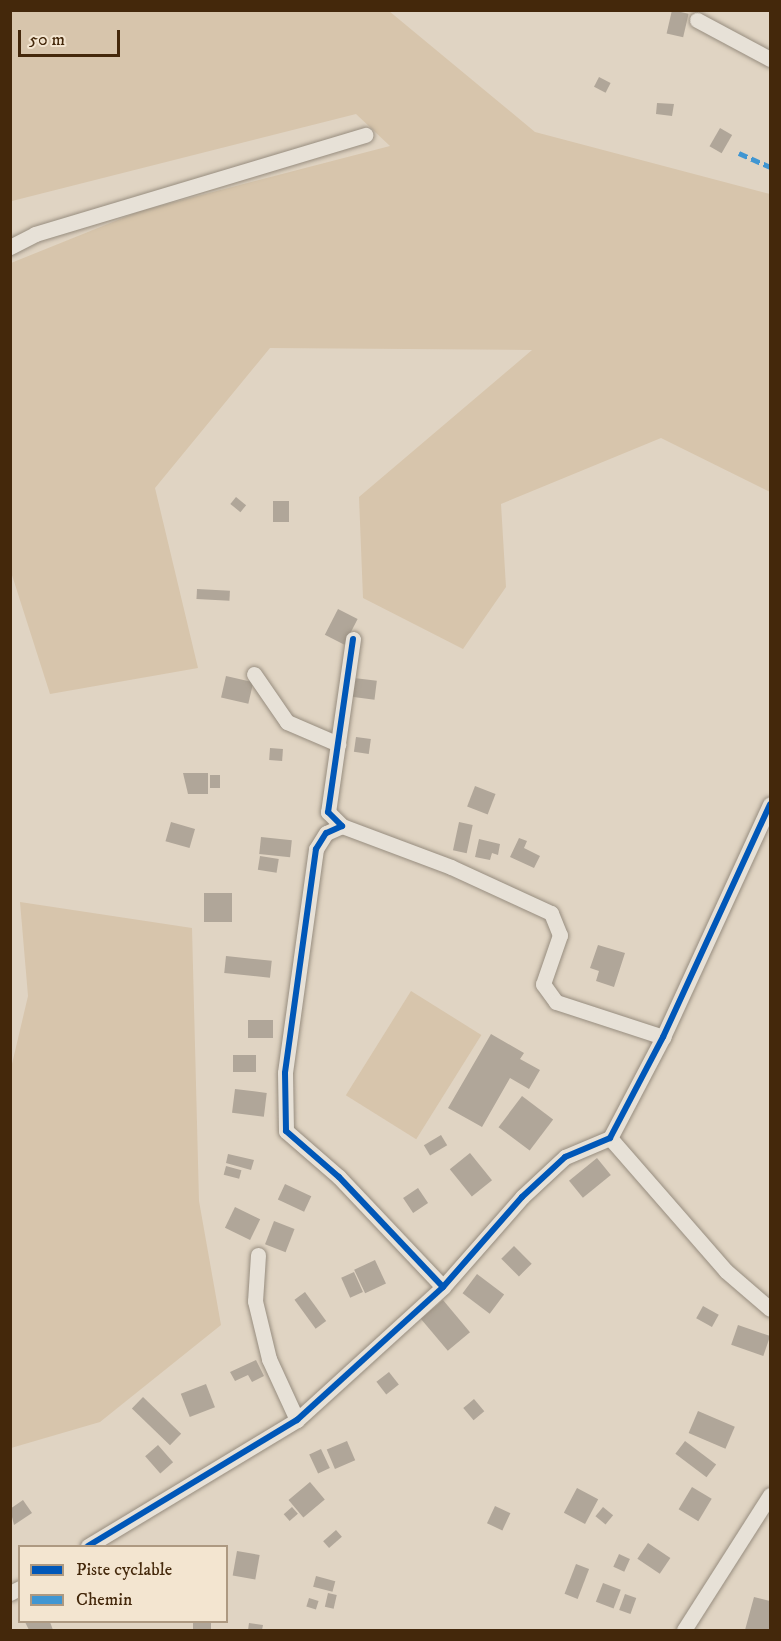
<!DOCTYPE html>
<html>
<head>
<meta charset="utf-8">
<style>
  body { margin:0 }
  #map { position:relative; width:781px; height:1641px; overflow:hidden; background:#e0d4c3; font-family:"IM FELL DW Pica",serif }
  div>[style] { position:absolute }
  .green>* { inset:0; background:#d7c5ac; transform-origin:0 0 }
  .building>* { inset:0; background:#b0a699; transform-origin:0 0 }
  .roads { filter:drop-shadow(0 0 2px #978d7f) drop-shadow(0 0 2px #978d7f) }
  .minor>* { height:15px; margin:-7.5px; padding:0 7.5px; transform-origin:7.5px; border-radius:7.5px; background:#e7e1d7 }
  .quiet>* { height:4.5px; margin-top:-2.25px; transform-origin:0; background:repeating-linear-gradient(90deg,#4096d2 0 9px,transparent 0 13.5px) }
  .cycleway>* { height:6px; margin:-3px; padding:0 3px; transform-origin:3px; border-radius:3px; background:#0057b8 }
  span { translate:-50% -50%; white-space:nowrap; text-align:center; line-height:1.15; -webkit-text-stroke:6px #f3e5d0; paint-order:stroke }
  .frame { position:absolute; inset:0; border:12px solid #44280b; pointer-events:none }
  .legend { position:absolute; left:18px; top:1545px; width:210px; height:78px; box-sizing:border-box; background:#f3e5d0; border:2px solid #ad9981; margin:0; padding:8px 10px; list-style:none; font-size:18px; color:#44280b }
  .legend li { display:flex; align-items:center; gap:12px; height:30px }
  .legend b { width:30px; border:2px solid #ad9981 }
  .scale { position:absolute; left:18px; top:30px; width:102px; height:27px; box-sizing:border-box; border:3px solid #44280b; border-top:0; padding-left:8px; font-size:18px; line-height:21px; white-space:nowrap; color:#44280b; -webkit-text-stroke:4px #f3e5d0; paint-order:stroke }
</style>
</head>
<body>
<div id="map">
  <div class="green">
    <div style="clip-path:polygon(11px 10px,389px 11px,535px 132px,770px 194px,770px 492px,661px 438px,501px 504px,506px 587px,463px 649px,363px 598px,359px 497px,532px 350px,270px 348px,155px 488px,198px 668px,50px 694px,11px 572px,11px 263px,140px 211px,390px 146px,356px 114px,12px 201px)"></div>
    <div style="clip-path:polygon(20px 902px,192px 928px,199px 1201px,221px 1325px,100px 1422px,11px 1448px,11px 1092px,12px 1064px,28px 996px)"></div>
    <div style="left:411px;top:991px;width:83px;height:123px;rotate:32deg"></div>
  </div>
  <div class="building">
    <div style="left:672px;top:10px;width:17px;height:24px;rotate:13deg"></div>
    <div style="left:599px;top:77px;width:13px;height:11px;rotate:27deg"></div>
    <div style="clip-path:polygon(657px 103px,674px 104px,672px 116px,656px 114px)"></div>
    <div style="left:720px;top:128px;width:14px;height:21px;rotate:30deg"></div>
    <div style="left:236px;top:497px;width:13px;height:9px;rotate:39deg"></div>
    <div style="left:273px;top:501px;width:16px;height:21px"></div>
    <div style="left:197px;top:589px;width:33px;height:10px;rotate:3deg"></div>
    <div style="left:338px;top:609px;width:22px;height:29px;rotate:27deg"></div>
    <div style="left:226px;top:676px;width:28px;height:22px;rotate:13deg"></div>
    <div style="left:354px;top:678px;width:23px;height:19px;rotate:7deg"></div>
    <div style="left:356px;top:737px;width:15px;height:15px;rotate:8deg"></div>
    <div style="left:270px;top:748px;width:13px;height:12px;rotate:4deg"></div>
    <div style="clip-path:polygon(183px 773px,208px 773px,208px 794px,188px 794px)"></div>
    <div style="left:210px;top:775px;width:10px;height:13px"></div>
    <div style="left:475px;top:786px;width:22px;height:22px;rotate:21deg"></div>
    <div style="left:171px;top:822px;width:25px;height:20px;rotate:16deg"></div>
    <div style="left:459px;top:822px;width:14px;height:29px;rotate:12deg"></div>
    <div style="left:261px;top:837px;width:31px;height:17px;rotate:6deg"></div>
    <div style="clip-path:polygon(519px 838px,527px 841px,524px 848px,540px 856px,534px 868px,510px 857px)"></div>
    <div style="clip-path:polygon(479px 839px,500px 844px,498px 855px,492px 853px,490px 860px,475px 857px)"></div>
    <div style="left:260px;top:856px;width:19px;height:14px;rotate:9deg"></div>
    <div style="left:204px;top:893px;width:28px;height:29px"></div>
    <div style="clip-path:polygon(598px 945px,625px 953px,614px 987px,596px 981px,599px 971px,590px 968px)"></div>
    <div style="left:226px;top:956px;width:46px;height:17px;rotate:6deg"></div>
    <div style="left:248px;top:1020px;width:25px;height:18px"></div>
    <div style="clip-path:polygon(491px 1034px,524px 1053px,520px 1059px,540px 1070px,529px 1089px,510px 1078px,482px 1127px,448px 1108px)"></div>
    <div style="left:233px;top:1055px;width:23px;height:17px"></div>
    <div style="left:235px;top:1089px;width:32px;height:24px;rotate:7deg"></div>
    <div style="left:522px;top:1096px;width:39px;height:39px;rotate:37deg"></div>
    <div style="left:441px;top:1135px;width:12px;height:20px;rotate:59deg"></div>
    <div style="left:470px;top:1153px;width:35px;height:26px;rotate:51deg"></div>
    <div style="clip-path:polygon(228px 1154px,254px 1160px,251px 1170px,226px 1163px)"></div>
    <div style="left:597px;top:1158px;width:22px;height:36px;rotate:51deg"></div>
    <div style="left:226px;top:1166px;width:16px;height:9px;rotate:15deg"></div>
    <div style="left:285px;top:1184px;width:29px;height:17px;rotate:25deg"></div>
    <div style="left:418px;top:1188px;width:18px;height:18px;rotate:56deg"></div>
    <div style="left:235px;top:1207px;width:28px;height:23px;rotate:26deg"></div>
    <div style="left:274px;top:1221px;width:22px;height:25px;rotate:21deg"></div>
    <div style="left:514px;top:1246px;width:25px;height:18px;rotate:45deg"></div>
    <div style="left:375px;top:1260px;width:26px;height:23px;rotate:65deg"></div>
    <div style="left:354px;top:1272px;width:22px;height:14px;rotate:66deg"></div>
    <div style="left:477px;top:1274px;width:34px;height:24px;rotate:37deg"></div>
    <div style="left:305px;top:1292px;width:36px;height:13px;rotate:54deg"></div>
    <div style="left:443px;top:1300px;width:42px;height:29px;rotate:50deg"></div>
    <div style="left:703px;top:1306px;width:18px;height:14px;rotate:29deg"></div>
    <div style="left:738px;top:1325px;width:34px;height:21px;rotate:19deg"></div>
    <div style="clip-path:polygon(256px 1360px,264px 1376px,252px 1382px,248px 1375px,235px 1381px,230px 1372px)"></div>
    <div style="left:389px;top:1372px;width:16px;height:16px;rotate:52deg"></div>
    <div style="left:206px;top:1384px;width:25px;height:27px;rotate:69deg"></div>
    <div style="left:143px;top:1397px;width:53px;height:16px;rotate:44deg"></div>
    <div style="left:474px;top:1399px;width:16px;height:14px;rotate:50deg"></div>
    <div style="left:698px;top:1411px;width:40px;height:24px;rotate:23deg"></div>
    <div style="left:347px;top:1441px;width:21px;height:22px;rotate:67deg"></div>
    <div style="left:685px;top:1441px;width:39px;height:16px;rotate:37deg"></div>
    <div style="left:158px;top:1445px;width:23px;height:17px;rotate:49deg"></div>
    <div style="left:321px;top:1449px;width:21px;height:13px;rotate:65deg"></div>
    <div style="left:310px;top:1482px;width:23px;height:28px;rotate:50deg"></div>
    <div style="left:692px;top:1487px;width:23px;height:26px;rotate:31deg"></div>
    <div style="left:577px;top:1488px;width:24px;height:28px;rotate:28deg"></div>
    <div style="clip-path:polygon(23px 1500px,32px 1513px,14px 1525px,10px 1509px)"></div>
    <div style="left:495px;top:1506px;width:17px;height:19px;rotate:25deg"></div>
    <div style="left:292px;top:1507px;width:9px;height:11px;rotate:49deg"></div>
    <div style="left:603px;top:1507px;width:13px;height:12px;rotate:39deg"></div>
    <div style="left:336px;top:1530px;width:9px;height:17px;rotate:49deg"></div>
    <div style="left:648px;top:1543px;width:27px;height:19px;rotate:34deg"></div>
    <div style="left:237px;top:1551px;width:23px;height:25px;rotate:10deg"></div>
    <div style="left:619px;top:1554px;width:12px;height:14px;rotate:24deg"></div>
    <div style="left:576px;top:1564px;width:14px;height:32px;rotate:21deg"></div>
    <div style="left:316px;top:1576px;width:20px;height:11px;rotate:15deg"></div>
    <div style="left:603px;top:1583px;width:19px;height:20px;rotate:21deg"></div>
    <div style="left:328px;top:1593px;width:9px;height:14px;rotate:13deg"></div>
    <div style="left:625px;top:1594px;width:12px;height:17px;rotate:20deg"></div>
    <div style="clip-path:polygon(754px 1597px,770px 1601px,770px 1630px,745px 1630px)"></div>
    <div style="left:309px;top:1598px;width:10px;height:9px;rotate:17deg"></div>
    <div style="clip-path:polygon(25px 1622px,50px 1622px,53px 1630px,29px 1630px)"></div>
    <div style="left:193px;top:1622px;width:18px;height:7px"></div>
    <div style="clip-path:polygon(249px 1623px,263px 1625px,262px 1630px,248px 1630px)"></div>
  </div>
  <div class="roads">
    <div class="minor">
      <div style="left:697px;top:20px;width:83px;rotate:28.1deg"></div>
      <div style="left:10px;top:247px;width:28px;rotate:-27deg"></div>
      <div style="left:35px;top:234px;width:345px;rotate:-16.7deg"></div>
      <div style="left:353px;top:639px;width:175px;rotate:98.2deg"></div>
      <div style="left:328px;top:812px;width:20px;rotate:45deg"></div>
      <div style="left:342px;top:826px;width:17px;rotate:156deg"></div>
      <div style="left:326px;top:833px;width:19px;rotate:122deg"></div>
      <div style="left:316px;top:849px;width:226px;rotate:97.9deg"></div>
      <div style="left:285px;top:1073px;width:58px;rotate:89deg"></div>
      <div style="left:286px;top:1131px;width:70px;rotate:41deg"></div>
      <div style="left:339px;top:1177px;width:151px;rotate:46.6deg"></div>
      <div style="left:254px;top:674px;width:58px;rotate:55.5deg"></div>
      <div style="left:287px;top:722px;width:56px;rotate:23.3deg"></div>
      <div style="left:342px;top:826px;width:116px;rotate:20.6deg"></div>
      <div style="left:451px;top:867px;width:110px;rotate:24.7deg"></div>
      <div style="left:551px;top:913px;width:24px;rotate:68deg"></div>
      <div style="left:560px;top:935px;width:52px;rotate:109.1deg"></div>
      <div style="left:543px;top:984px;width:22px;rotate:54deg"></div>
      <div style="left:556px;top:1002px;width:113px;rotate:18.1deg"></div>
      <div style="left:610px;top:1138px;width:176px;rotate:48.9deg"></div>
      <div style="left:726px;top:1271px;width:58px;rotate:40.8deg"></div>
      <div style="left:258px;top:1255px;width:46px;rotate:93.7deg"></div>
      <div style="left:255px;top:1301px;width:60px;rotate:76.4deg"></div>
      <div style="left:269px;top:1359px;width:67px;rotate:65.3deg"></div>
      <div style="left:88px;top:1546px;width:244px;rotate:-31.1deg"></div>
      <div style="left:297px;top:1420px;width:197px;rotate:-42.3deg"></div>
      <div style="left:443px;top:1287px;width:120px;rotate:-48.7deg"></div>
      <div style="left:522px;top:1197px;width:59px;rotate:-42.9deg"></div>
      <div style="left:565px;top:1157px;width:49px;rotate:-22.9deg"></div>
      <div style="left:610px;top:1138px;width:114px;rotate:-62.3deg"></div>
      <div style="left:663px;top:1037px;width:256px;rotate:-65.3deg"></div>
      <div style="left:10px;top:1593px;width:11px;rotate:-27deg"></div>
      <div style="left:684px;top:1630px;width:160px;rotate:-57.5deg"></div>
    </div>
  </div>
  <div class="quiet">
    <div style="left:739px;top:153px;width:34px;rotate:24deg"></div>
  </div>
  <div class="cycleway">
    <div style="left:353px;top:639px;width:175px;rotate:98.2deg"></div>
    <div style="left:328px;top:812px;width:20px;rotate:45deg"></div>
    <div style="left:342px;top:826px;width:17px;rotate:156deg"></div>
    <div style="left:326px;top:833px;width:19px;rotate:122deg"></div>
    <div style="left:316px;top:849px;width:226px;rotate:97.9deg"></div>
    <div style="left:285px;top:1073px;width:58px;rotate:89deg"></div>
    <div style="left:286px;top:1131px;width:70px;rotate:41deg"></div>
    <div style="left:339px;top:1177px;width:151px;rotate:46.6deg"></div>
    <div style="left:88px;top:1546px;width:244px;rotate:-31.1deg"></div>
    <div style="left:297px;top:1420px;width:197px;rotate:-42.3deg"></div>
    <div style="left:443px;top:1287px;width:120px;rotate:-48.7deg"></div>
    <div style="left:522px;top:1197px;width:59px;rotate:-42.9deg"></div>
    <div style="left:565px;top:1157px;width:49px;rotate:-22.9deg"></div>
    <div style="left:610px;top:1138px;width:114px;rotate:-62.3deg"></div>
    <div style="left:663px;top:1037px;width:256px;rotate:-65.3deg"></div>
  </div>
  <div class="frame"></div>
  <ul class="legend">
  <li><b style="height:8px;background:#0057b8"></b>Piste cyclable</li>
  <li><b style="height:8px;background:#4096d2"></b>Chemin</li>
  </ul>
  <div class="scale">50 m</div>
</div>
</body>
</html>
